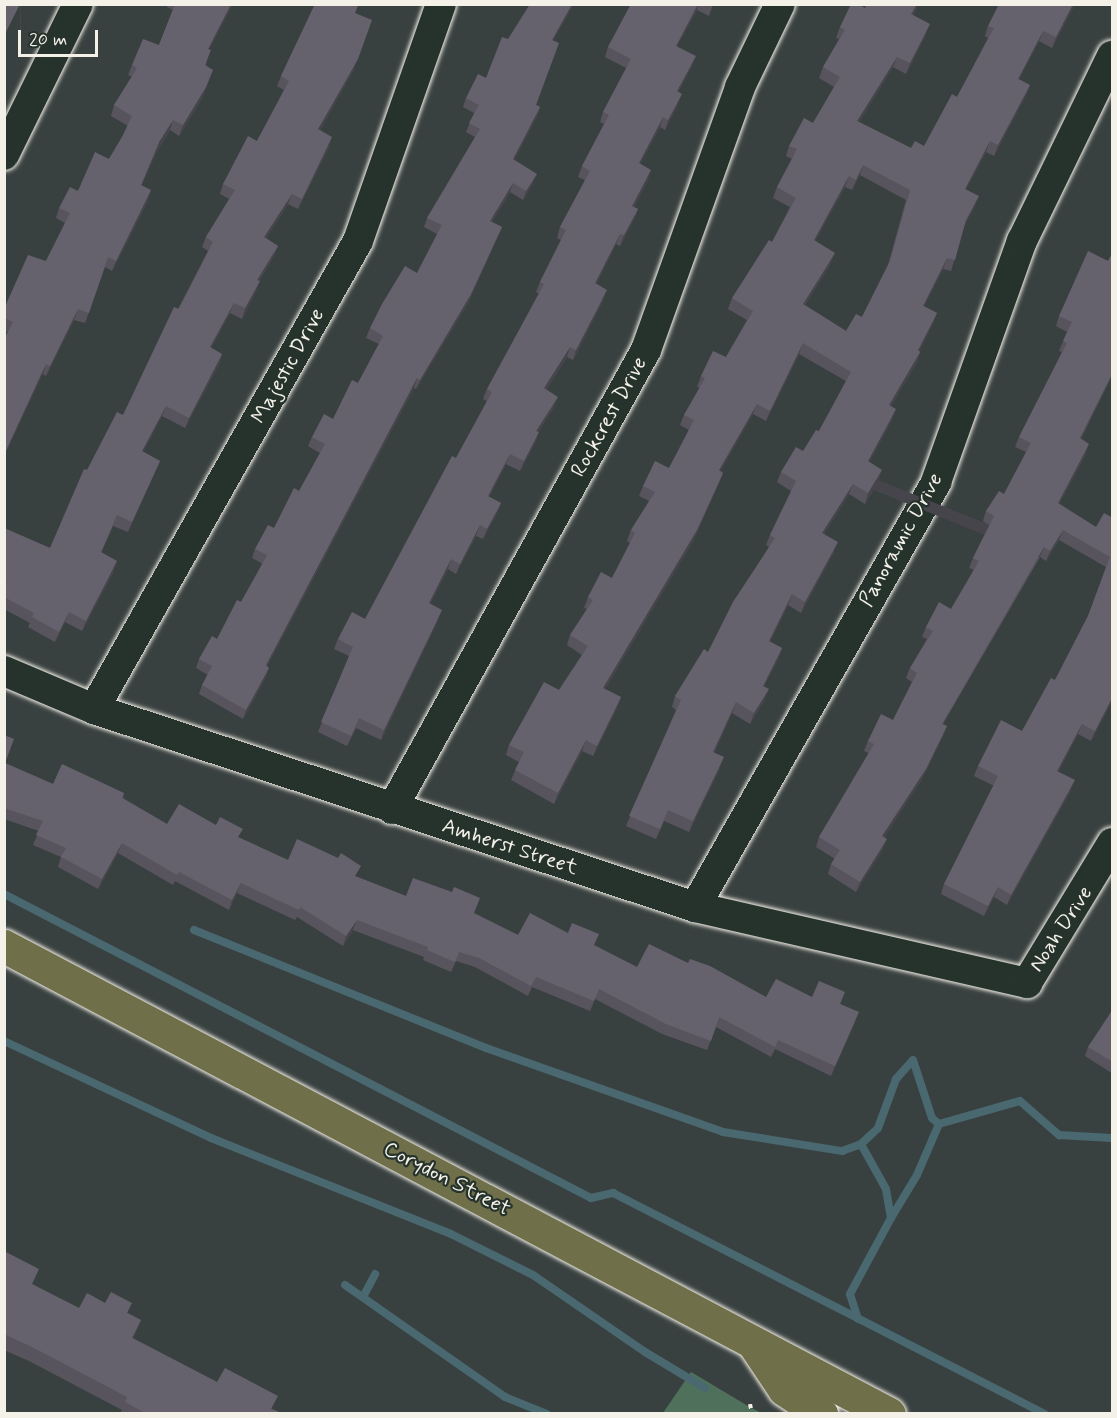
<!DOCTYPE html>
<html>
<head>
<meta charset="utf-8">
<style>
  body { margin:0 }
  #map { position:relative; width:1117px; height:1418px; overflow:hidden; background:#394140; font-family:Mynerve,sans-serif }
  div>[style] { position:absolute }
  .green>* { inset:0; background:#4f715c }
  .stream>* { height:8px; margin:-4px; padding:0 4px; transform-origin:4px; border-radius:4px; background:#496870 }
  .path>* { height:4px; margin-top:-2px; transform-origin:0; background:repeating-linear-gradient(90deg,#f4f1e8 0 4.5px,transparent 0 9px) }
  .roads { filter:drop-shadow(0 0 2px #f4f1e8) drop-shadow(0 0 2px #f4f1e8) }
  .minor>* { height:30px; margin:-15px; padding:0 15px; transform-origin:15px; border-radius:15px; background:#26332d }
  .major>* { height:33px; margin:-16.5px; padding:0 16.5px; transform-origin:16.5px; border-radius:16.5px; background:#6f704a }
  .wall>* { inset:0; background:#58545e }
  .shaded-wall>* { inset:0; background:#47454c; transform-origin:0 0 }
  .building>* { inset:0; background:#66626d }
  span { translate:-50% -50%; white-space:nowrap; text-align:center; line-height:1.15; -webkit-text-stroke:4.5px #26332d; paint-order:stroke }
  .street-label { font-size:21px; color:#f4f1e8 }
  .frame { position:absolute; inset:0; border:6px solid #f4f1e8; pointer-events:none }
  .scale { position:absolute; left:18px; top:30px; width:80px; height:27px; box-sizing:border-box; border:3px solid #f4f1e8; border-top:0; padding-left:8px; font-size:18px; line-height:21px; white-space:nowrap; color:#f4f1e8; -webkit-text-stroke:4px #26332d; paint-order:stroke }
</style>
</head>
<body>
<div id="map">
  <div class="green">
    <div style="clip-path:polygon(691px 1372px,748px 1406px,761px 1413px,663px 1413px)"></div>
  </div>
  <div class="stream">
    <div style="left:4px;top:894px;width:661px;rotate:27.38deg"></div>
    <div style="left:591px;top:1198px;width:23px;rotate:-13deg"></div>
    <div style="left:613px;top:1193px;width:485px;rotate:27.1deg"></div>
    <div style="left:194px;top:930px;width:315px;rotate:22deg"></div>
    <div style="left:486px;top:1048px;width:251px;rotate:19.5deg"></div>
    <div style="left:723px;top:1132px;width:121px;rotate:9.1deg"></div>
    <div style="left:842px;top:1151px;width:20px;rotate:-20deg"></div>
    <div style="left:861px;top:1144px;width:23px;rotate:-43deg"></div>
    <div style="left:878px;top:1128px;width:52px;rotate:-69.8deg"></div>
    <div style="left:896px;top:1079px;width:25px;rotate:-48deg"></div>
    <div style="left:913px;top:1060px;width:61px;rotate:71.9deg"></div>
    <div style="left:932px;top:1118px;width:9px;rotate:41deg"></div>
    <div style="left:939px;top:1124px;width:84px;rotate:-15.9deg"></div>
    <div style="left:1020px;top:1101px;width:52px;rotate:41.1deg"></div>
    <div style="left:1059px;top:1135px;width:53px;rotate:3.2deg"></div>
    <div style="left:4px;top:1041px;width:229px;rotate:25.1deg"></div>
    <div style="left:211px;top:1138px;width:258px;rotate:21.8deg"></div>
    <div style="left:451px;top:1234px;width:92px;rotate:26.6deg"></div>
    <div style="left:533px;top:1275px;width:136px;rotate:34.5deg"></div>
    <div style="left:645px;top:1352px;width:70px;rotate:31deg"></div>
    <div style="left:891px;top:1218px;width:50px;rotate:-58.8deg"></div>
    <div style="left:917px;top:1175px;width:56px;rotate:-66.7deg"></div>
    <div style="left:345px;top:1285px;width:195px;rotate:35deg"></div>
    <div style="left:505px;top:1397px;width:45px;rotate:22deg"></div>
    <div style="left:363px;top:1297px;width:26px;rotate:-62deg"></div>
    <div style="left:858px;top:1319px;width:26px;rotate:-108deg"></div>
    <div style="left:850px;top:1294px;width:86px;rotate:-61.7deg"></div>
    <div style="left:891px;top:1218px;width:29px;rotate:-100deg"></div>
    <div style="left:886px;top:1189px;width:51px;rotate:-119.1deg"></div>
  </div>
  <div class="path">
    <div style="left:750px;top:1404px;width:10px;rotate:79deg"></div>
  </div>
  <div class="roads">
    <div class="minor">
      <div style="left:4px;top:155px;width:168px;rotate:-63.9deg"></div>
      <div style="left:4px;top:671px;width:98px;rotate:22.9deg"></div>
      <div style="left:94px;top:709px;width:633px;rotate:18.23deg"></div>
      <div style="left:695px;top:907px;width:341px;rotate:12.9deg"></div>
      <div style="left:1027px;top:983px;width:164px;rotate:-58.7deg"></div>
      <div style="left:94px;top:709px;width:537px;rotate:-60.57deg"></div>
      <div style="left:358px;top:241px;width:251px;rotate:-70.7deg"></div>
      <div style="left:392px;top:809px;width:525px;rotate:-61.04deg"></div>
      <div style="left:646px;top:350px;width:279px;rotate:-70.3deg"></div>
      <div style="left:740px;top:87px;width:92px;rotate:-64.3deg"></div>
      <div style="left:695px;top:907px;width:489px;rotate:-60.4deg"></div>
      <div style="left:936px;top:482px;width:256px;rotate:-70.4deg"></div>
      <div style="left:1022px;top:241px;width:206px;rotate:-64.1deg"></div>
    </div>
    <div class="major">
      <div style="left:4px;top:946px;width:1001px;rotate:27.87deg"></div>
      <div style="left:754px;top:1344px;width:54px;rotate:56.3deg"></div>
      <div style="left:784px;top:1389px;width:45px;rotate:34deg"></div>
    </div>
  </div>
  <div class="wall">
    <div style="clip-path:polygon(168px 4px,233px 4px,209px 49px,206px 65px,209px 80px,202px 98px,179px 136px,170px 130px,156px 153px,141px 186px,148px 201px,112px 271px,105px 267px,85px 323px,74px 320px,46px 376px,43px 374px,8px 332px,4px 330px,4px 309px,46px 261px,65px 223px,56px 218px,59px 208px,78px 191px,109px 159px,122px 137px,128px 126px,111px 116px,114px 105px,132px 77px,128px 75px,132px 65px,159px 45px,173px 10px,167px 7px)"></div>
    <div style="clip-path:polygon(315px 4px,359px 4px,355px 13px,354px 69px,320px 130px,329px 147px,298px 209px,288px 204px,266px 238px,278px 246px,274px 256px,259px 281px,256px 291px,242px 319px,230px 313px,211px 348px,222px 354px,219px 364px,185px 428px,162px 416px,143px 452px,160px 461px,128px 532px,113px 526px,101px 553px,114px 571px,82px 631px,65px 622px,55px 642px,28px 627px,30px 623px,4px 609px,4px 528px,50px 548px,87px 470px,123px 415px,208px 251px,202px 247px,206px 237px,229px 199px,220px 194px,223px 184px,257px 141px,284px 90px,277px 86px,281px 76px)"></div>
    <div style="clip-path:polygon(574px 4px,553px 40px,536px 105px,540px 107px,537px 116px,514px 160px,533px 183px,523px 200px,510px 192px,492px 222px,502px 227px,468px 303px,416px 389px,414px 388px,267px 666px,266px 677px,243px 719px,199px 694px,202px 685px,208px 675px,196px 668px,199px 659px,217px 639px,241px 602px,263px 564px,252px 558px,255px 549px,274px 528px,299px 491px,320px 453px,308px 446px,312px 437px,333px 419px,358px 383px,379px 344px,366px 338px,370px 328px,417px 273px,437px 234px,424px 227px,427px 218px,475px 137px,466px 132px,474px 113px,463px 107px,466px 98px,486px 78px,508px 39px)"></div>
    <div style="clip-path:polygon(631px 4px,713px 4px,709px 16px,697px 10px,677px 46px,692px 66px,678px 92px,678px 104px,665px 130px,660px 127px,640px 164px,648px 180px,634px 207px,638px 209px,634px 219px,620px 246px,616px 244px,596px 284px,603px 300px,573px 360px,567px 357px,546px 390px,554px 407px,538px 432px,535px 443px,520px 471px,506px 464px,489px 497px,501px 503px,497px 513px,483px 539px,476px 536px,456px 574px,448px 569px,430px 604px,438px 620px,381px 740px,356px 728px,347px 746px,318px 732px,349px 656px,334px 649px,338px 639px,365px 619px,456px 458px,487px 401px,483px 399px,487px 389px,539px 294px,536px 292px,540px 282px,561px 240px,557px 238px,560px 227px,585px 180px,578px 177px,582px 166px,604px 124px,600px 122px,603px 112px,626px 68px,605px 57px,608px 47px)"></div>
    <div style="clip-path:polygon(evenodd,867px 4px,919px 4px,913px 15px,926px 34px,906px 74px,893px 67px,859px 122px,911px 148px,924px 146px,957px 97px,988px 38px,985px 36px,988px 26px,1075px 4px,1052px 48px,1039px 41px,1019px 79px,1030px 85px,1026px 95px,994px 156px,986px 152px,966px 189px,975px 206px,964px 226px,951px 271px,943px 269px,924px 306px,937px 313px,933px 323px,919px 351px,920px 352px,917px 362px,891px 406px,892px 420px,869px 462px,879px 480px,865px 504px,849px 494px,824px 534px,834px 552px,801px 613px,788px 605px,770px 642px,782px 648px,778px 659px,764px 686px,765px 699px,750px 724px,732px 713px,714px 753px,720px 768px,689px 832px,664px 821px,656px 839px,626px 826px,676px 710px,672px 707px,675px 696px,708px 652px,769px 547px,766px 545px,770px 535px,791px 491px,777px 482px,781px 472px,803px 451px,819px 431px,846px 381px,799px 354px,766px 421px,753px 414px,720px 471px,723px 473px,719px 483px,693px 541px,605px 689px,621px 697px,617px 708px,593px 756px,582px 751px,554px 804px,511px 780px,519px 762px,506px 755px,509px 745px,559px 690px,582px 655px,567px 645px,570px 635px,587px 609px,584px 608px,588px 597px,612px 578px,630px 543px,627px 541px,631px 530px,649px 501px,639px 496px,643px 486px,669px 468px,689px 430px,680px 425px,684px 415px,700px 388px,697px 387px,701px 376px,726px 357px,747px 320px,728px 309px,732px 298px,772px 242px,790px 207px,773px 198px,777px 187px,792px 159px,786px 156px,789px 146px,813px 123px,834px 87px,819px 78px,823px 67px,839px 39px,836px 38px,840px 27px,865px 8px,867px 4px,860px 175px,906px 200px,888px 265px,862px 317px,846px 331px,805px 305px,831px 263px,815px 241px,845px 187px,852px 190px,860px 175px)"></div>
    <div style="clip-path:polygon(1113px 252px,1113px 379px,1111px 378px,1081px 439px,1086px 454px,1059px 504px,1096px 527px,1113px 518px,1113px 699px,1091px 741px,1078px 734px,1058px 772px,1071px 790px,1007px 905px,994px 897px,984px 916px,941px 894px,944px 884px,994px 786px,974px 776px,978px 766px,1022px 731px,1055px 680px,1088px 616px,1106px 567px,1059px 540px,1046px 561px,1040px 557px,943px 724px,947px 726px,943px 736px,922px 779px,884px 837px,883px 849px,856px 892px,828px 874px,831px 864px,835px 859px,816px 847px,819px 837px,869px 753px,864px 751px,868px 741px,893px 720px,912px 682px,906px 678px,910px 668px,927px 639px,922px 637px,926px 627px,951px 609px,974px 570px,969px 568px,973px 558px,989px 526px,983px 521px,986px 511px,1004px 494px,1026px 452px,1015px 447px,1019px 437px,1062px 352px,1059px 351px,1067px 332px,1056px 326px,1059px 316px,1108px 261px)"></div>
    <div style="clip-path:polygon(4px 735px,5px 763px,53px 784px,124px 793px,123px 798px,167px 824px,239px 838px,288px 860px,357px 877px,406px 896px,474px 914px,518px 935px,568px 933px,595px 946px,637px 967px,688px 963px,766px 997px,812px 997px,841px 1004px,855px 1022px,831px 1076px,775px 1049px,771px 1057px,716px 1027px,707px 1050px,662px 1034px,595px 999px,590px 1011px,532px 987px,528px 996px,475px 967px,456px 961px,451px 972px,423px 960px,424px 957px,353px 930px,343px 946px,297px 917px,295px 920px,237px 893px,229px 910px,175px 881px,173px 885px,118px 853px,98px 889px,58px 867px,61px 857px,33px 845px,39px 831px,4px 819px)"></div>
    <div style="clip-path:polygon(1113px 1013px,1113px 1074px,1085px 1056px,1088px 1047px)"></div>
    <div style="clip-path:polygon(4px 1251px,33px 1285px,79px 1308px,105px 1303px,128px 1313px,141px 1320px,133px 1338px,217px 1382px,281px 1413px,120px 1413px,122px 1410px,29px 1361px,4px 1350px)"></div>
  </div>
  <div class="shaded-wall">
    <div style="left:20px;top:4px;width:1px;height:36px"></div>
    <div style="clip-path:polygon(231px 4px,233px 4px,204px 59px,208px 49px)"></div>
    <div style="clip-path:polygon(572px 4px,574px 4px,548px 49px,552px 40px)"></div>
    <div style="clip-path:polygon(698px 4px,697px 10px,672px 56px,676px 46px)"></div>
    <div style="clip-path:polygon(917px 4px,919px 4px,907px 25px,911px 14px)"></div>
    <div style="clip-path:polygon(1073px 4px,1075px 4px,1052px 48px,1056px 37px)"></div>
    <div style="clip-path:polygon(930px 24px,926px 34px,906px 74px,910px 63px)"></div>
    <div style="clip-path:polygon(1043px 31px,1039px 41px,1014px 89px,1018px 79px)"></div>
    <div style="clip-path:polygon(696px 56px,692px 66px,673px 101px,677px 91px)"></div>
    <div style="clip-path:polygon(897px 57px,893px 67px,854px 131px,857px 121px)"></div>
    <div style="clip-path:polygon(358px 59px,354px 69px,315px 139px,318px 129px)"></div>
    <div style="clip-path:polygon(213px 70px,202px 98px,179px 136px,183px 125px)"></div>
    <div style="clip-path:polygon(1030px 85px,1026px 95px,994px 156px,998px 145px)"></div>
    <div style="clip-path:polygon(682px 94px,678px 104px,665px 130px,668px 120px)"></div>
    <div style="clip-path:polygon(540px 107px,537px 116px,510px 168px,513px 159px)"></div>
    <div style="clip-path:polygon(663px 117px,660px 127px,635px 173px,639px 163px)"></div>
    <div style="clip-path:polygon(173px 120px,170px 130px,156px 153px,137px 196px,159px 142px)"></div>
    <div style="clip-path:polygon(332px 137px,329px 147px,298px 209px,302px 199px)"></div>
    <div style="clip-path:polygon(990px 141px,986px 152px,961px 199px,965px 189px)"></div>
    <div style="clip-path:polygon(863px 165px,860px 175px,852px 190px,856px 180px)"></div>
    <div style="clip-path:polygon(651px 170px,648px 180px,629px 216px,632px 206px)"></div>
    <div style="clip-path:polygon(537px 174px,533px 183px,523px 200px,526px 191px)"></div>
    <div style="clip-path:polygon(849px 176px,845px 187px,810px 250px,814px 240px)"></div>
    <div style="clip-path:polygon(513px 183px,510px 192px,487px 230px,490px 221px)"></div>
    <div style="clip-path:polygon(151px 190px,148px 201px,112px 271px,116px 261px)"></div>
    <div style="clip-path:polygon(292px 194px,288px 204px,260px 247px,264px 237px)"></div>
    <div style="clip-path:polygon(979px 196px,975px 206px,962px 230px,966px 220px)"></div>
    <div style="clip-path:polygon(638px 209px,634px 219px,620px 246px,624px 235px)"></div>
    <div style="clip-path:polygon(502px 227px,468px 303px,416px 389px,420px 380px)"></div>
    <div style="clip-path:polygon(620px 234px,616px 244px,591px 293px,595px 283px)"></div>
    <div style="clip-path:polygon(278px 246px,274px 256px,253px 290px,257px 280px)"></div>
    <div style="clip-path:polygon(835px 253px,831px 263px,799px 314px,803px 304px)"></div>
    <div style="clip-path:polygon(947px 258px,943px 269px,919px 316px,923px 306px)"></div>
    <div style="clip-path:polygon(260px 281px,256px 291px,242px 319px,245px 308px)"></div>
    <div style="clip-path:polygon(607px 290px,603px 300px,573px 360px,576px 350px)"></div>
    <div style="clip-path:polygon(234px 303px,230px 313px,206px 358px,210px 347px)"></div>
    <div style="clip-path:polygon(78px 309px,74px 320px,46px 376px,50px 366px)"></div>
    <div style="clip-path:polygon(937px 313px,933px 323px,914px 361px,918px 350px)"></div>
    <div style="clip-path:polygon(803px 343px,799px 354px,766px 421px,770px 411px)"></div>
    <div style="clip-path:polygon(570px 347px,567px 357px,541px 399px,544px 388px)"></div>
    <div style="clip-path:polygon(920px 352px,917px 362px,885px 416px,889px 405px)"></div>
    <div style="clip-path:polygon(222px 354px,219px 364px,185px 428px,189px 418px)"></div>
    <div style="clip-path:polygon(46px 364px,43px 374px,4px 457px,4px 455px)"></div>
    <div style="clip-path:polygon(1113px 372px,1111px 378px,1076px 448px,1080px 438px)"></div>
    <div style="clip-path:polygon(417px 378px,414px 388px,262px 675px,266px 665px)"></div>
    <div style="clip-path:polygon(558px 397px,554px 407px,532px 441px,536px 431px)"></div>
    <div style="clip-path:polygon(757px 404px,753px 414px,715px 481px,719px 470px)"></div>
    <div style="clip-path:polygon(166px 406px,162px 416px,138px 462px,142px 451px)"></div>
    <div style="clip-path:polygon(896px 409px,892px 420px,864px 472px,868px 461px)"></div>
    <div style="clip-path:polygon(539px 432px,535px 443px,520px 471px,524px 461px)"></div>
    <div style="clip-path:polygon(1089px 444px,1086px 454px,1054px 513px,1058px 503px)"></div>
    <div style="clip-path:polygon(510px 454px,506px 464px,484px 506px,488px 496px)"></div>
    <div style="clip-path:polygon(160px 461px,156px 471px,128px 532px,132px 522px)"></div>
    <div style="clip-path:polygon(882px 470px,879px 480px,865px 504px,868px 493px)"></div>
    <div style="clip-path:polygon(723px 473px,693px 541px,599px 699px,603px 688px)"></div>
    <div style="clip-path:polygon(853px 484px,849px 494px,818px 544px,822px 533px)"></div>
    <div style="clip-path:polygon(501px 503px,497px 513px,483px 539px,487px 529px)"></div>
    <div style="clip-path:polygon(480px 525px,476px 536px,456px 574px,460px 564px)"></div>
    <div style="clip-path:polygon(1063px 530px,1059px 540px,1046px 561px,1050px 551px)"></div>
    <div style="clip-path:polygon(838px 542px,834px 552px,801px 613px,805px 602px)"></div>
    <div style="left:1044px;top:547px;width:11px;height:204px;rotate:112deg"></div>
    <div style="clip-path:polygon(451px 559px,448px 569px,425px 613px,429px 603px)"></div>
    <div style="clip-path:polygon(117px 561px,114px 571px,82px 631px,86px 621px)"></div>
    <div style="clip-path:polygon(792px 594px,788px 605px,765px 652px,769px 641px)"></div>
    <div style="clip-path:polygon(442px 610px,438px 620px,381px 740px,384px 730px)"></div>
    <div style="clip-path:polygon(69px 612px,65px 622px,55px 642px,59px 632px)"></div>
    <div style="clip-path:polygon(782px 648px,778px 659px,759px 696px,763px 686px)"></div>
    <div style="clip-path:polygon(269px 668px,266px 677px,243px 719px,246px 710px)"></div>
    <div style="clip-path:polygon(769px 689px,765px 699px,750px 724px,754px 713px)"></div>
    <div style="clip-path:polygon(1113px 696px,1113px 699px,1091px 741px,1095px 731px)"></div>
    <div style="clip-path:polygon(621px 697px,617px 708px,593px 756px,597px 746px)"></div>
    <div style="clip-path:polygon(736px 702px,732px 713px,709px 763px,713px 752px)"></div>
    <div style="clip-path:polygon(1082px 724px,1078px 734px,1053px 781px,1057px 771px)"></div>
    <div style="clip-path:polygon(947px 726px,943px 736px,922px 779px,879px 846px,882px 836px)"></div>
    <div style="clip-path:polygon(586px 740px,582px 751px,554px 804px,558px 793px)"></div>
    <div style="clip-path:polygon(724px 757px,720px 768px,689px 832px,693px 821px)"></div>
    <div style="clip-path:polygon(1075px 780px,1071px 790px,1007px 905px,1011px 895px)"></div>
    <div style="clip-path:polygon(887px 839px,883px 849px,856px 892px,860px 882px)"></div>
    <div style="clip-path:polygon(122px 843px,118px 853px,98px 889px,102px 879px)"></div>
    <div style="clip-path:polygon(241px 883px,237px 893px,229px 910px,232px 900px)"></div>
    <div style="clip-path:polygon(998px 887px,994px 897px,984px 916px,988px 906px)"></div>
    <div style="clip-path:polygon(357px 920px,353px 930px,343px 946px,346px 936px)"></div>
    <div style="clip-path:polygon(859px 1012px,855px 1022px,831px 1076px,835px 1066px)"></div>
    <div style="clip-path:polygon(141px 1320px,136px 1333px,127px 1351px,132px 1338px)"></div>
  </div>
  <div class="building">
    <div style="clip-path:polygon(4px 4px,20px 4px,4px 36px)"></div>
    <div style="clip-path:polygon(175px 4px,231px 4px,208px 49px,211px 50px,205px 65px,213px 70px,206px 87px,183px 125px,173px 120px,159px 142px,141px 185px,151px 190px,116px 261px,108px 257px,89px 313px,78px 309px,50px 366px,46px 364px,4px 455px,4px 339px,13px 322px,4px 318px,4px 309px,28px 255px,46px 261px,70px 213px,59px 208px,70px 187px,78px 191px,95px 152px,109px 159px,122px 137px,132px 116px,114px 105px,137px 68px,132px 65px,143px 39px,159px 45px)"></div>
    <div style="clip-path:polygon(315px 4px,358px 4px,355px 13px,372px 20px,358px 59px,318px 129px,332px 137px,302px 199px,292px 194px,264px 237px,278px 246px,257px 280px,260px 281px,245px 308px,234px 303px,210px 347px,222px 354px,189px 418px,166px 406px,142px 451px,160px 461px,132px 522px,117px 515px,101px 552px,117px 561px,86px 621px,69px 612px,59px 632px,32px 617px,34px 613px,4px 597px,4px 587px,7px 582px,4px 580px,4px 528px,50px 548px,84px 469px,87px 470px,117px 412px,123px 415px,174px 307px,179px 309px,213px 242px,206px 237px,235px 190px,223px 184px,248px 136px,257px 141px,289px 81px,281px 76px)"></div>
    <div style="clip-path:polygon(530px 4px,572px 4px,552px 40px,559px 43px,536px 105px,540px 107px,513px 159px,537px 174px,526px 191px,513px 183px,490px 221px,502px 227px,471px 294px,420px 380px,417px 378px,266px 665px,269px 668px,246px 710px,202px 685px,212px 666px,199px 659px,212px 636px,217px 639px,237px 600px,241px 602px,267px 555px,255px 549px,268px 525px,274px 528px,294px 488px,299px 491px,325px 444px,312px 437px,324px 414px,333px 419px,352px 380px,358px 383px,383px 336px,370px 328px,382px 304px,405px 266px,417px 273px,442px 225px,427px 218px,480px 129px,469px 123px,479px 105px,466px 98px,478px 74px,486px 78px,502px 37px,508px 39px)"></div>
    <div style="clip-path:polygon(631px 4px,698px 4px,676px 46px,696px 56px,677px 91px,682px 94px,668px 120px,663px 117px,639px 163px,651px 170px,632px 206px,638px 209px,624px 235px,620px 234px,595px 283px,607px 290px,576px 350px,570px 347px,544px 388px,558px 397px,536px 431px,539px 432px,524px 461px,510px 454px,488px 496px,501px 503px,487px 529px,480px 525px,460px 564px,451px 559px,429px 603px,442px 610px,384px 730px,359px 718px,351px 736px,321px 722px,353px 647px,338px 639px,352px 612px,365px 619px,452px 456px,456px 458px,492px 392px,487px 389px,544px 284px,540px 282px,566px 230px,560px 227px,590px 171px,582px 166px,609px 115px,603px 112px,631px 59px,608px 47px)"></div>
    <div style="clip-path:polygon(evenodd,851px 4px,858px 4px,865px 8px,867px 4px,917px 4px,911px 14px,930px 24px,910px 63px,897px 57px,857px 121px,911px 148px,915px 141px,924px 146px,952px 94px,957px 97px,994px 28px,988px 26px,999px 4px,1073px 4px,1056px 37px,1043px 31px,1018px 79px,1030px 85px,998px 145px,990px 141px,965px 189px,979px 196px,966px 220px,955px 260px,947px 258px,923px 306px,937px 313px,918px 350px,920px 352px,889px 405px,896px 409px,868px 461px,882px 470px,868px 493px,853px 484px,822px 533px,838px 542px,805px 602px,792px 594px,769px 641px,782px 648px,763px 686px,769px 689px,754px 713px,736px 702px,713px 752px,724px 757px,693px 821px,668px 810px,660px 829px,629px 816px,681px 700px,675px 696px,704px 649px,708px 652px,733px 602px,775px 538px,770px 535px,796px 481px,781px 472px,796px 447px,803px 451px,816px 430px,819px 431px,851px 372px,803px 343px,770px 411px,757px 404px,719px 470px,723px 473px,697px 530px,603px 688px,621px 697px,597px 746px,586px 740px,558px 793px,515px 770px,524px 752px,509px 745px,544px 682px,559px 690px,588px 646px,570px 635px,593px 600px,588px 597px,601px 572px,612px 578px,635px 533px,631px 530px,655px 492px,643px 486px,655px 461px,669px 468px,694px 420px,684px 415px,705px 378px,701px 376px,713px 351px,726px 357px,753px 311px,732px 298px,769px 240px,772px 242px,796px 198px,777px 187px,797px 149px,789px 146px,804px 118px,813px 123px,840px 77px,823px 67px,845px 30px,840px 27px,851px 4px,863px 165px,910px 190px,890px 261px,862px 317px,856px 314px,846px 331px,803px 304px,835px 253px,814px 240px,849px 176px,856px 180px,863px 165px)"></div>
    <div style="clip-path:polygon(1088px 251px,1108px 261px,1113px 252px,1113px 372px,1080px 438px,1089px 444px,1058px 503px,1096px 527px,1104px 513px,1113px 518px,1113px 696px,1095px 731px,1082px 724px,1057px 771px,1075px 780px,1011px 895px,998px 887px,988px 906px,944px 884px,998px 776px,978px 766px,1001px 720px,1022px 731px,1051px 678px,1055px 680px,1088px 616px,1110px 557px,1063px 530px,1050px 551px,1044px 547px,942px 724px,947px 726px,926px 769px,882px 836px,887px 839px,860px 882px,831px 864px,840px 850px,819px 837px,874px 744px,868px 741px,881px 714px,893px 720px,917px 673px,910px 668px,933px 631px,926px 627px,939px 602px,951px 609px,979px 561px,973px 558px,994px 516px,986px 511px,999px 491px,1004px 494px,1031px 443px,1019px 437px,1067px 343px,1063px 341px,1072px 322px,1059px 316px)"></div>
    <div style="clip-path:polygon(4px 735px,14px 739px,5px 763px,53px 784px,62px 764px,124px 793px,122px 798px,167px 824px,179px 804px,216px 825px,220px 817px,243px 829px,238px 837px,288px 860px,297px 839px,338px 858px,341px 853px,361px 866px,355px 876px,406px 896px,413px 878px,452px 892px,454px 887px,480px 898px,474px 913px,518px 935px,530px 913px,568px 933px,572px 923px,599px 934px,594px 945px,637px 967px,649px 944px,688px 963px,690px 959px,710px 966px,766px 997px,776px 979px,812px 997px,819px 981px,845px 992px,840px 1004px,859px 1012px,835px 1066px,778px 1040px,775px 1047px,719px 1017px,711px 1041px,666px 1024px,599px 989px,594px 1001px,536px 977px,531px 986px,479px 958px,459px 952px,455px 962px,427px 950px,428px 947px,357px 920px,346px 936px,300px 907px,299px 910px,241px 883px,232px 900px,179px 872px,177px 875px,122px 843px,102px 879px,61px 857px,66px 848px,36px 835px,43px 821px,4px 808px)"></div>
    <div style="clip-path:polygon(1111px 1012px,1113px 1013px,1113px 1062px,1088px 1047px)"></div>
    <div style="clip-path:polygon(4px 1251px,39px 1269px,32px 1284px,79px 1308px,87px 1293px,105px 1303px,111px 1292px,132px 1303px,127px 1313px,141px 1320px,132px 1338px,217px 1382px,225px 1368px,278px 1396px,271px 1409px,281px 1413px,145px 1413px,125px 1402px,127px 1397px,34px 1348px,4px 1334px)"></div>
  </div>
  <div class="street-label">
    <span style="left:288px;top:366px;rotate:-61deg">Majestic Drive</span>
    <span style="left:609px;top:417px;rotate:-61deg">Rockcrest Drive</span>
    <span style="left:901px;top:540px;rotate:-61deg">Panoramic Drive</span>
    <span style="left:510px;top:847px;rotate:18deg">Amherst Street</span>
    <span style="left:1061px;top:929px;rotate:-57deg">Noah Drive</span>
    <span style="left:447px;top:1179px;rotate:27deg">Corydon Street</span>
  </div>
  <div class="frame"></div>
  <div class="scale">20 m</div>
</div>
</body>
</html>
